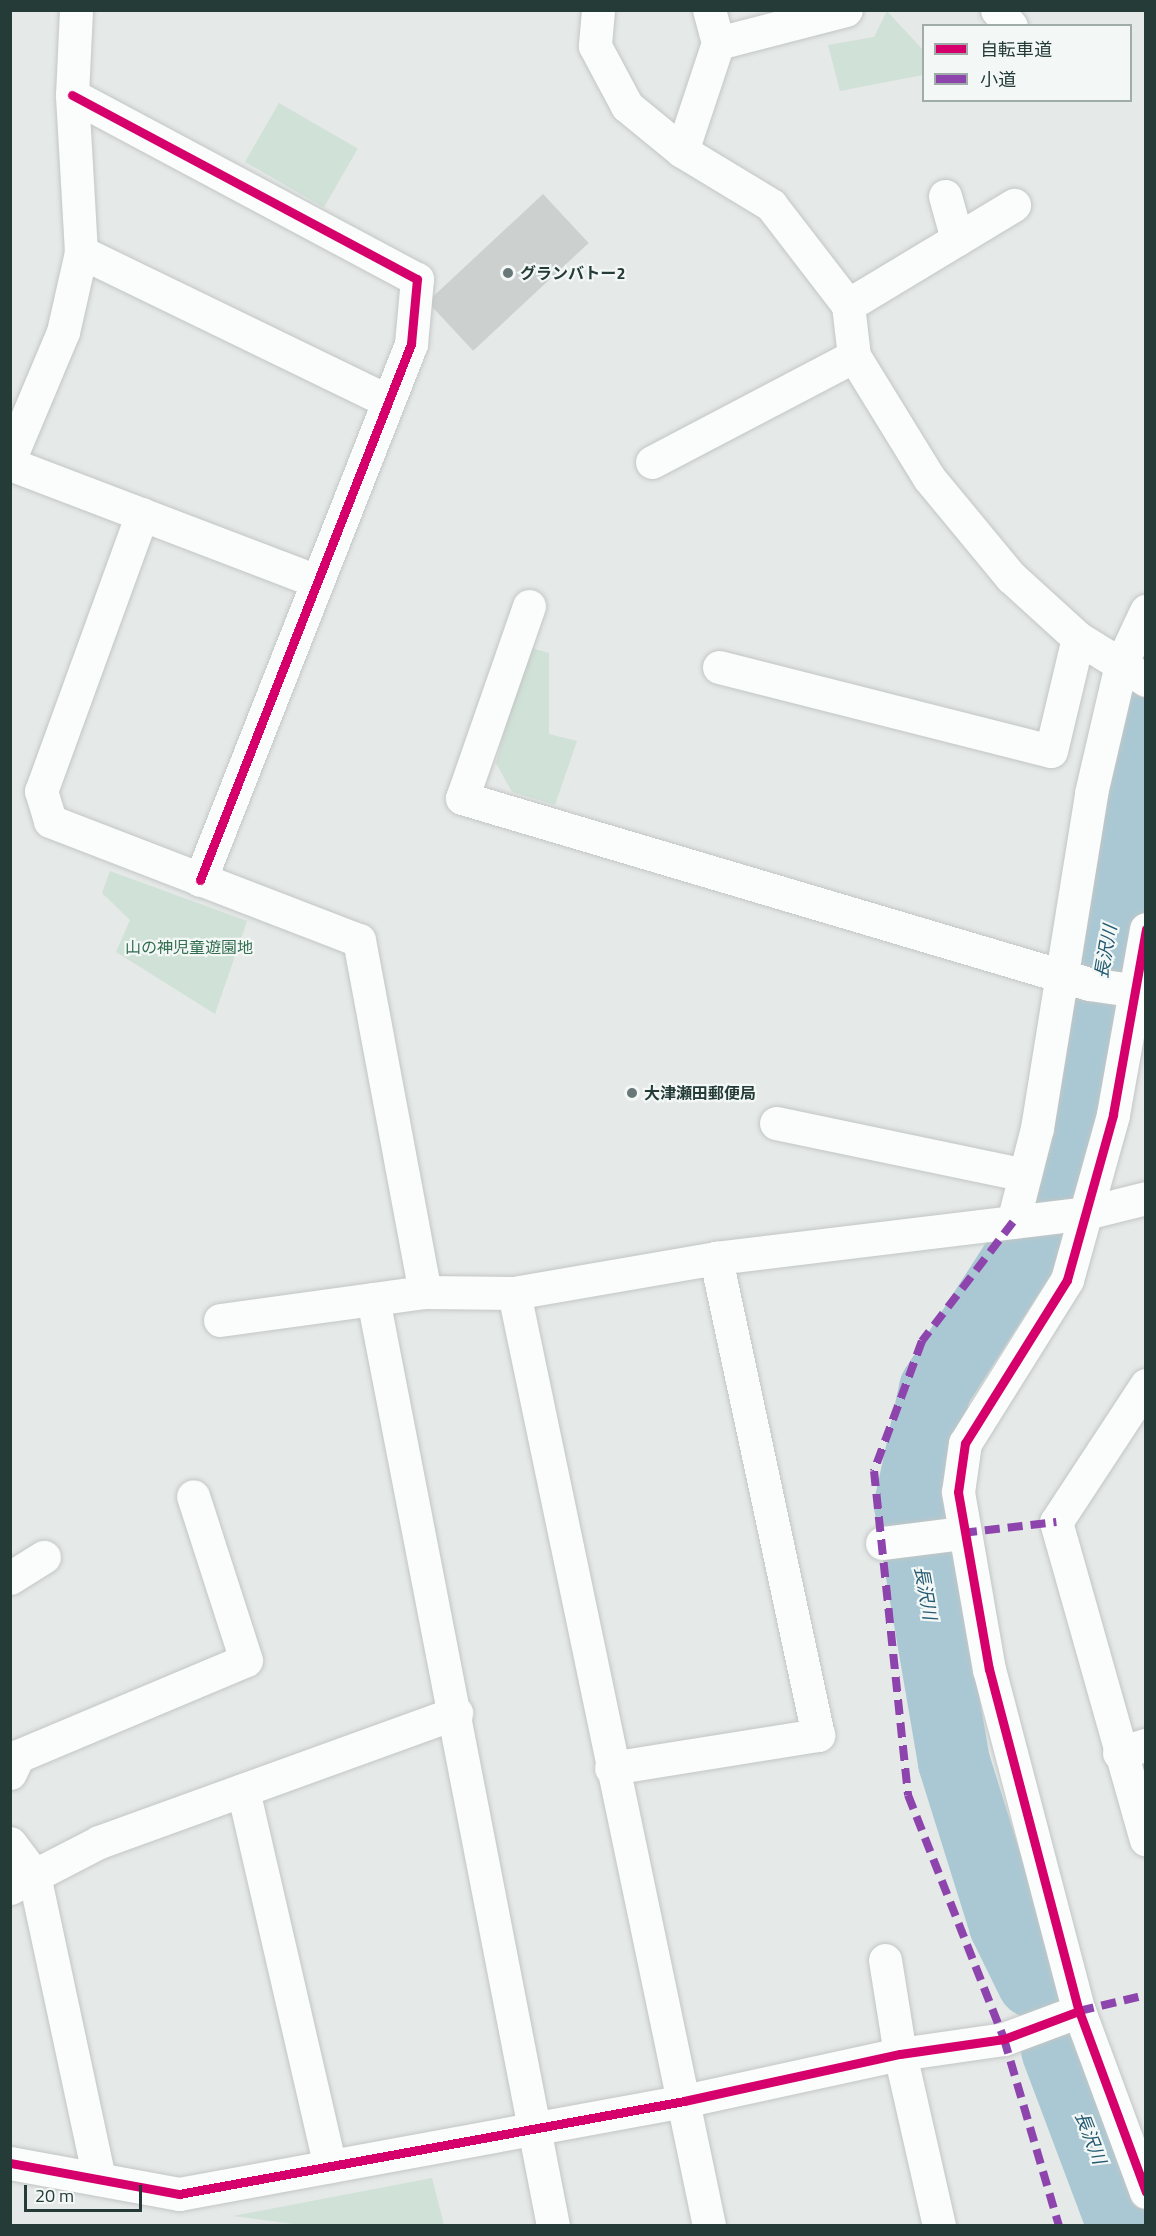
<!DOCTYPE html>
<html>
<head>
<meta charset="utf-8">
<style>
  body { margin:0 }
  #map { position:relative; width:1156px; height:2236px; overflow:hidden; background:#e5e9e8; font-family:"Titillium Web","Noto Sans JP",sans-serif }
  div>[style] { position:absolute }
  .green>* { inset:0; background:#d0e1d7; transform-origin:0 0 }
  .river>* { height:72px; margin:-36px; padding:0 36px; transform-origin:36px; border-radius:36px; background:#aac8d4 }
  .building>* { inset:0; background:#ccd1cf; transform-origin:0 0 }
  .roads { filter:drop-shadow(0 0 2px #c2c6c5) drop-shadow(0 0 2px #c2c6c5) }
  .minor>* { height:33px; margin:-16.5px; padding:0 16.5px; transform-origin:16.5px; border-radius:16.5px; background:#fbfcfc }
  .quiet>* { height:8px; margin-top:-4px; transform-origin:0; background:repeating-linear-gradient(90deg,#8e44ad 0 15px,transparent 0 23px) }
  .cycleway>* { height:9px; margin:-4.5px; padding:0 4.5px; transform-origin:4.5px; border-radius:4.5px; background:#d6006c }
  .dots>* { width:16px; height:16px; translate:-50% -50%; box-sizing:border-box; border:3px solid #f3f8f6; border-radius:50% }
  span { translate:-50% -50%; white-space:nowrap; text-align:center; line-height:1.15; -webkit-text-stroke:4.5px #f3f8f6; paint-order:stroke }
  .poi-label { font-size:16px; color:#243b38; font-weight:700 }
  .left { translate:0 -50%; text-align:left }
  .park-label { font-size:16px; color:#336e51 }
  .water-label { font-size:18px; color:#245a71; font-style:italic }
  .frame { position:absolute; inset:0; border:12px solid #243b38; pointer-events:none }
  .legend { position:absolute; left:922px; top:24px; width:210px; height:78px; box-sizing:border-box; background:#f3f8f6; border:2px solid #a0acaa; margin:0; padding:8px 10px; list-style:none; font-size:18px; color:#243b38 }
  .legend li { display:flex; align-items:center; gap:12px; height:30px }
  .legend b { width:30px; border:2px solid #a0acaa }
  .scale { position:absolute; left:24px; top:2185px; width:118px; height:27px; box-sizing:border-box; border:3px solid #243b38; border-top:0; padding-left:8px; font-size:18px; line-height:21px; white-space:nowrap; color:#243b38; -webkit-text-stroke:4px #f3f8f6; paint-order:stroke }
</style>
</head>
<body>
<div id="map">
  <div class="green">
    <div style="clip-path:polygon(887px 11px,923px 50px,923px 75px,840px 91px,828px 45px,874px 37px)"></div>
    <div style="left:279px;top:103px;width:91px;height:68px;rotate:30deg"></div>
    <div style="clip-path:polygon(528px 647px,549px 653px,549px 734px,577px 741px,555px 805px,512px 792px,496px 763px)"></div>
    <div style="clip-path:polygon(110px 871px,247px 921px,215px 1014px,116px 952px,130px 920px,102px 893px)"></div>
    <div style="clip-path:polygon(432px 2178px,444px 2225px,309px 2226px,233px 2216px)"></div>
  </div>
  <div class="river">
    <div style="left:1052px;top:1182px;width:148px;rotate:-74.7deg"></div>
    <div style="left:1091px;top:1039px;width:326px;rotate:-80.3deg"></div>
    <div style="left:1033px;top:1982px;width:64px;rotate:-116.2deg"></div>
    <div style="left:1005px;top:1925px;width:171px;rotate:-107.4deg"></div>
    <div style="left:954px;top:1762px;width:261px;rotate:-99.7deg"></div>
    <div style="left:910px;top:1505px;width:119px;rotate:-77.8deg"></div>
    <div style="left:935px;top:1389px;width:197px;rotate:-57.4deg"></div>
    <div style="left:1057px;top:2050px;width:188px;rotate:69.4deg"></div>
  </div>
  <div class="building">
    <div style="left:543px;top:194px;width:67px;height:158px;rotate:47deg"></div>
  </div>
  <div class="roads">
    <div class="minor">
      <div style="left:598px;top:10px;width:36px;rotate:95deg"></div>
      <div style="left:595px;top:46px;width:68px;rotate:61.9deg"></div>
      <div style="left:627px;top:106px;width:71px;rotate:39.3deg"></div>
      <div style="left:682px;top:151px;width:104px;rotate:31.2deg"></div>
      <div style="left:771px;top:205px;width:126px;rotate:52.4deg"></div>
      <div style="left:848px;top:305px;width:51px;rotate:83.3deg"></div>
      <div style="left:854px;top:356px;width:143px;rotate:58.4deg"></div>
      <div style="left:929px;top:478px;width:129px;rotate:50.4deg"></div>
      <div style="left:1011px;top:577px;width:91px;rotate:42.3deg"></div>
      <div style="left:1078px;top:638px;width:80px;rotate:31.7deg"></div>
      <div style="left:997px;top:10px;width:21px;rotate:49deg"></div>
      <div style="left:718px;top:43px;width:132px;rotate:-14.5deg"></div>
      <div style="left:72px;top:95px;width:391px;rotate:28.1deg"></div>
      <div style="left:417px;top:279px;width:65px;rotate:95.3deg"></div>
      <div style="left:411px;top:344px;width:576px;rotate:111.49deg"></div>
      <div style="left:682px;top:151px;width:114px;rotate:-71.6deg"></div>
      <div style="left:718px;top:43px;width:34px;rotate:-105deg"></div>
      <div style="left:945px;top:196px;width:45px;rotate:74.4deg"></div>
      <div style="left:81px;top:252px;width:341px;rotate:25.9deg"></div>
      <div style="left:848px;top:305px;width:194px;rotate:-31.1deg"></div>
      <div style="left:10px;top:458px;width:137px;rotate:-67.2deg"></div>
      <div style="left:63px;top:332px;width:82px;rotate:-77.3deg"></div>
      <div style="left:81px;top:252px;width:157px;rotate:-93.3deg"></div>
      <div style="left:72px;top:95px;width:85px;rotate:-87.3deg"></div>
      <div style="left:652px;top:462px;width:228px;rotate:-27.7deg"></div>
      <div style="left:10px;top:464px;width:329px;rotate:20.9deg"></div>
      <div style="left:142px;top:514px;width:295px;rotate:110deg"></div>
      <div style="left:41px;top:791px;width:31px;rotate:73deg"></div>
      <div style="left:50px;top:821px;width:331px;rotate:21.1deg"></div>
      <div style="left:359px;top:940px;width:358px;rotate:79.4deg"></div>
      <div style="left:529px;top:606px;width:203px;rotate:109.2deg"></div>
      <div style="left:462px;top:798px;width:654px;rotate:16.52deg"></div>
      <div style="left:1089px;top:984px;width:58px;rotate:8deg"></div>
      <div style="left:719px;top:667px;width:342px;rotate:14.2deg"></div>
      <div style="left:1051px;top:751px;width:116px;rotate:-76.6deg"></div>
      <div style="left:1146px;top:929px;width:189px;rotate:100.1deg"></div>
      <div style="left:1113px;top:1115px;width:171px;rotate:105.6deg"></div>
      <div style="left:1067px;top:1280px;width:192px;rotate:122deg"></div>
      <div style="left:965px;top:1443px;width:49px;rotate:98.1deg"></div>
      <div style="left:958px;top:1492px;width:180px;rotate:80.1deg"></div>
      <div style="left:989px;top:1669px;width:354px;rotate:75.3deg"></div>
      <div style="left:1079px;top:2011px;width:193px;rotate:69.7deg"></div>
      <div style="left:776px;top:1123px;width:254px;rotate:11.8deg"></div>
      <div style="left:1013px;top:1222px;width:97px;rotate:-75.7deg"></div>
      <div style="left:1037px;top:1128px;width:339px;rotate:-80.8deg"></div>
      <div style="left:1091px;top:793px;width:132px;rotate:-76.9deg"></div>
      <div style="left:1121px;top:664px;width:59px;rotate:-64.7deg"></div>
      <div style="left:514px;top:1293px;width:953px;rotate:78.19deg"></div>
      <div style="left:373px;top:1299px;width:944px;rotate:79.01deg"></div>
      <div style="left:220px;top:1320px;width:207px;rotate:-7.8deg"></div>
      <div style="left:425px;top:1292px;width:89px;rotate:0.6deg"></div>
      <div style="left:514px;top:1293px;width:205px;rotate:-9.8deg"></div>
      <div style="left:716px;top:1258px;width:373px;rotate:-6.9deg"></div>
      <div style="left:1086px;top:1213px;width:62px;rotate:-14deg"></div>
      <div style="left:1146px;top:1385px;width:164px;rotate:123.3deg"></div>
      <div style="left:1056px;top:1522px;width:330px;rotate:74.2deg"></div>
      <div style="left:882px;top:1543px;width:81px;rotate:-7.1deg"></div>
      <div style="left:10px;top:1578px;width:40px;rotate:-32deg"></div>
      <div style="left:1119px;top:1753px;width:28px;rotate:-17deg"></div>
      <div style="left:611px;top:1768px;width:210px;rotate:-9.1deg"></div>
      <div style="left:818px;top:1735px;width:488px;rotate:-102.1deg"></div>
      <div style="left:10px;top:1773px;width:19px;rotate:-65deg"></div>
      <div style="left:18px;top:1756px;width:247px;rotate:-22.8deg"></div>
      <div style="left:246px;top:1660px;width:172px;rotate:-107.9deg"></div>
      <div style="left:243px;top:1790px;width:386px;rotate:77deg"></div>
      <div style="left:10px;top:1843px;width:40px;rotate:53deg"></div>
      <div style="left:34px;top:1875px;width:311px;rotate:77.9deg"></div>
      <div style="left:10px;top:1888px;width:100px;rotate:-27.3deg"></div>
      <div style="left:99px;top:1842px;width:380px;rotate:-19.9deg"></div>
      <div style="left:885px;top:1960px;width:95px;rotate:80.9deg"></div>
      <div style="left:900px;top:2054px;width:176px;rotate:77.2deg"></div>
      <div style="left:10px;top:2163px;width:172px;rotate:10.4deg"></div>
      <div style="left:179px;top:2194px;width:513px;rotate:-10.43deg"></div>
      <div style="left:684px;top:2101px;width:221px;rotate:-12.3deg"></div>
      <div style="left:900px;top:2054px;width:105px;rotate:-8.2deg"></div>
      <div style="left:1004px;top:2039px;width:80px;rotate:-20.5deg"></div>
    </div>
  </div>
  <div class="quiet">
    <div style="left:1013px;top:1222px;width:150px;rotate:127.4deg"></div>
    <div style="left:922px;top:1341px;width:139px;rotate:110.3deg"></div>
    <div style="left:874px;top:1471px;width:326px;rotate:84deg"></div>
    <div style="left:908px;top:1795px;width:262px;rotate:68.5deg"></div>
    <div style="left:1004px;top:2039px;width:195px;rotate:73.6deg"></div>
    <div style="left:962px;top:1533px;width:95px;rotate:-6.7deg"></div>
    <div style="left:1079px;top:2011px;width:69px;rotate:-13.4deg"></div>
  </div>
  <div class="cycleway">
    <div style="left:72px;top:95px;width:391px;rotate:28.1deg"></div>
    <div style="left:417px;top:279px;width:65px;rotate:95.3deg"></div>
    <div style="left:411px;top:344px;width:576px;rotate:111.49deg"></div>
    <div style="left:1146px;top:929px;width:189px;rotate:100.1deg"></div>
    <div style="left:1113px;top:1115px;width:171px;rotate:105.6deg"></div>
    <div style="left:1067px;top:1280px;width:192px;rotate:122deg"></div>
    <div style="left:965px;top:1443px;width:49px;rotate:98.1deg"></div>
    <div style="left:958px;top:1492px;width:180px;rotate:80.1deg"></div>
    <div style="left:989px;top:1669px;width:354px;rotate:75.3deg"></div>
    <div style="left:1079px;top:2011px;width:193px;rotate:69.7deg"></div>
    <div style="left:10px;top:2163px;width:172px;rotate:10.4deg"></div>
    <div style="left:179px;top:2194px;width:513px;rotate:-10.43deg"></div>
    <div style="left:684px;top:2101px;width:221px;rotate:-12.3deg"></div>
    <div style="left:900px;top:2054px;width:105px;rotate:-8.2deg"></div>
    <div style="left:1004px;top:2039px;width:80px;rotate:-20.5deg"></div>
  </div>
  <div class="dots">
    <div style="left:508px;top:273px;background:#687876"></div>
    <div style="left:632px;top:1093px;background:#687876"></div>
  </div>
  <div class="poi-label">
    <span class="left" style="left:520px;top:273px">グランバトー2</span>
    <span class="left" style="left:644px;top:1093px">大津瀬田郵便局</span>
  </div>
  <div class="park-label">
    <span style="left:189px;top:947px">山の神児童遊園地</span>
  </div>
  <div class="water-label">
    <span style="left:1106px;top:952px;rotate:-80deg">長沢川</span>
    <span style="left:925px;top:1593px;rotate:80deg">長沢川</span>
    <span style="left:1090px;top:2138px;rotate:69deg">長沢川</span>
  </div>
  <div class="frame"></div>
  <ul class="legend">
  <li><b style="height:8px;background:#d6006c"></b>自転車道</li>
  <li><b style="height:8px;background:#8e44ad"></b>小道</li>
  </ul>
  <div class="scale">20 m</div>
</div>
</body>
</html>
